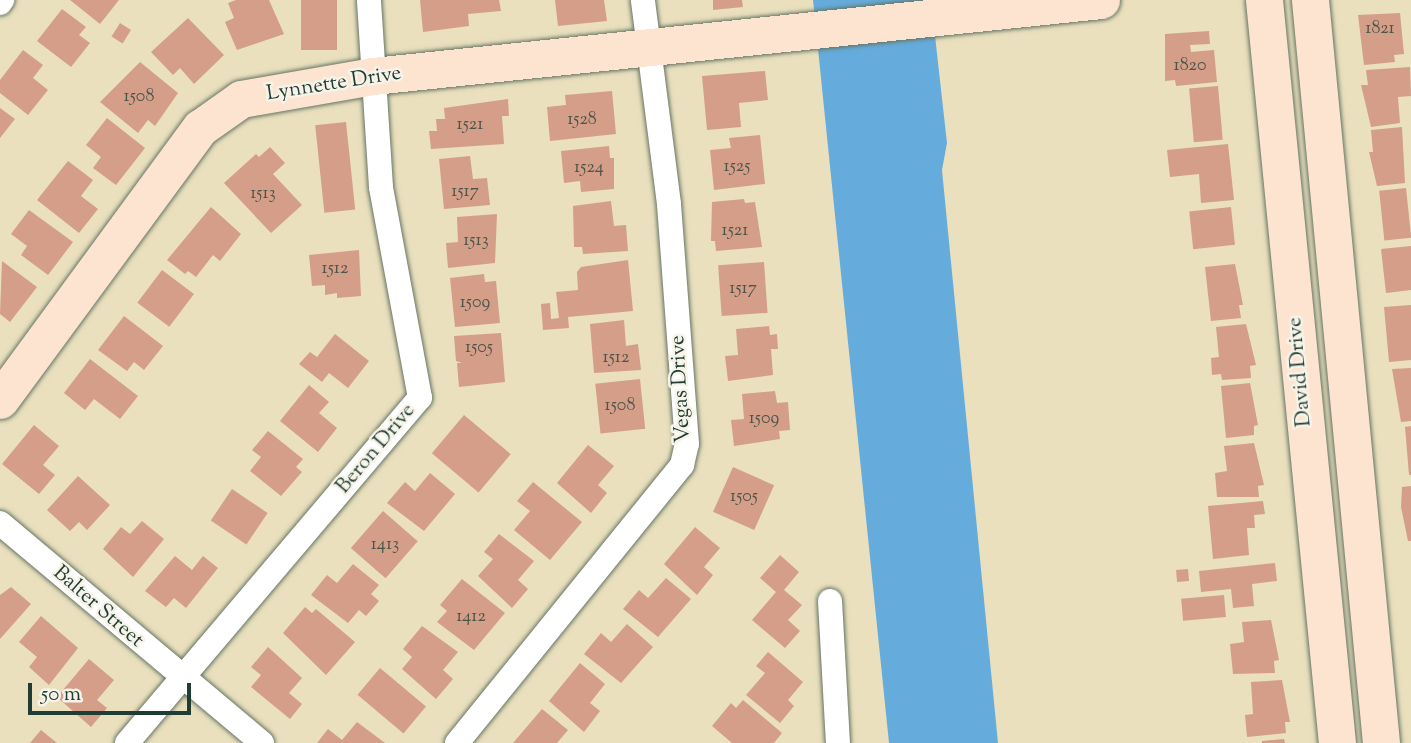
<!DOCTYPE html>
<html>
<head>
<meta charset="utf-8">
<style>
  body { margin:0 }
  #map { position:relative; width:1411px; height:743px; overflow:hidden; background:#eae0be; font-family:"Sorts Mill Goudy",serif }
  div>[style] { position:absolute }
  .water>* { inset:0; background:#65acdc }
  .building>* { inset:0; background:#d49e89; transform-origin:0 0 }
  .roads { filter:drop-shadow(0 0 2px #667664) drop-shadow(0 0 2px #667664) }
  .street>* { height:24px; margin:-12px; padding:0 12px; transform-origin:12px; border-radius:12px; background:#fff }
  .secondary>* { height:37px; margin:-18.5px; padding:0 18.5px; transform-origin:18.5px; border-radius:18.5px; background:#fde4d1 }
  span { translate:-50% -50%; white-space:nowrap; text-align:center; line-height:1.15; -webkit-text-stroke:5px #f7f3e8; paint-order:stroke }
  .number-label { font-size:18px; color:#4c5549 }
  .number-label span { -webkit-text-stroke-width:0 }
  .street-label { font-size:21px; color:#1f3d34 }
  .scale { position:absolute; left:28px; top:683px; width:163px; height:32px; box-sizing:border-box; border:4px solid #1f3d34; border-top:0; padding-left:9px; font-size:21px; line-height:24px; white-space:nowrap; color:#1f3d34; -webkit-text-stroke:5px #f7f3e8; paint-order:stroke }
</style>
</head>
<body>
<div id="map">
  <div class="water">
    <div style="clip-path:polygon(813px 0,931px 0,947px 143px,942px 170px,998px 743px,889px 743px)"></div>
  </div>
  <div class="building">
    <div style="clip-path:polygon(70px 0,119px 0,100px 24px)"></div>
    <div style="clip-path:polygon(236px 0,269px 0,284px 34px,237px 50px,225px 22px,234px 18px,228px 3px)"></div>
    <div style="left:301px;top:0;width:36px;height:50px"></div>
    <div style="clip-path:polygon(420px 0,499px 0,501px 11px,468px 14px,469px 26px,423px 32px)"></div>
    <div style="clip-path:polygon(555px 0,604px 0,607px 21px,558px 26px)"></div>
    <div style="clip-path:polygon(713px 0,742px 0,743px 7px,713px 10px)"></div>
    <div style="clip-path:polygon(62px 9px,86px 27px,79px 35px,90px 43px,71px 67px,37px 41px)"></div>
    <div style="clip-path:polygon(1400px 13px,1404px 54px,1394px 55px,1395px 62px,1364px 65px,1358px 15px)"></div>
    <div style="clip-path:polygon(188px 18px,224px 55px,194px 84px,180px 68px,173px 75px,151px 52px)"></div>
    <div style="left:120px;top:23px;width:13px;height:16px;rotate:32deg"></div>
    <div style="clip-path:polygon(1209px 31px,1210px 44px,1190px 45px,1191px 52px,1214px 50px,1217px 82px,1176px 86px,1175px 80px,1165px 81px,1165px 34px)"></div>
    <div style="clip-path:polygon(23px 50px,43px 65px,33px 78px,48px 90px,28px 115px,0 93px,0 80px)"></div>
    <div style="clip-path:polygon(140px 62px,178px 93px,155px 126px,148px 120px,138px 133px,100px 102px)"></div>
    <div style="clip-path:polygon(1410px 67px,1411px 96px,1398px 97px,1400px 123px,1371px 127px,1361px 85px,1368px 85px,1366px 70px)"></div>
    <div style="clip-path:polygon(765px 71px,768px 100px,739px 103px,741px 127px,707px 130px,702px 76px)"></div>
    <div style="left:1218px;top:86px;width:54px;height:29px;rotate:85deg"></div>
    <div style="clip-path:polygon(612px 91px,616px 134px,550px 141px,547px 107px,566px 105px,565px 95px)"></div>
    <div style="clip-path:polygon(508px 99px,509px 116px,502px 116px,504px 144px,431px 149px,429px 131px,437px 131px,436px 119px,445px 119px,444px 108px)"></div>
    <div style="clip-path:polygon(0 108px,15px 119px,0 138px)"></div>
    <div style="clip-path:polygon(107px 118px,145px 148px,116px 185px,93px 168px,101px 157px,86px 145px)"></div>
    <div style="left:346px;top:122px;width:88px;height:31px;rotate:84deg"></div>
    <div style="clip-path:polygon(1402px 127px,1405px 183px,1377px 186px,1369px 152px,1373px 152px,1371px 130px)"></div>
    <div style="clip-path:polygon(760px 135px,765px 184px,714px 190px,710px 150px,731px 148px,729px 138px)"></div>
    <div style="clip-path:polygon(1228px 144px,1234px 200px,1201px 203px,1199px 174px,1170px 177px,1167px 150px)"></div>
    <div style="clip-path:polygon(609px 146px,610px 158px,614px 158px,614px 189px,581px 192px,580px 181px,564px 183px,561px 151px)"></div>
    <div style="clip-path:polygon(270px 147px,285px 163px,273px 174px,302px 205px,271px 233px,224px 183px,256px 154px,259px 157px)"></div>
    <div style="clip-path:polygon(470px 156px,473px 179px,487px 178px,490px 205px,444px 209px,439px 159px)"></div>
    <div style="clip-path:polygon(68px 161px,93px 180px,81px 196px,98px 209px,79px 233px,37px 200px)"></div>
    <div style="left:1406px;top:188px;width:50px;height:27px;rotate:84deg"></div>
    <div style="clip-path:polygon(744px 199px,745px 203px,755px 202px,762px 247px,716px 251px,715px 241px,711px 241px,712px 202px)"></div>
    <div style="clip-path:polygon(611px 201px,614px 226px,626px 225px,628px 251px,583px 254px,582px 247px,574px 247px,573px 206px)"></div>
    <div style="clip-path:polygon(211px 207px,241px 234px,220px 261px,213px 255px,196px 277px,188px 271px,185px 274px,167px 260px)"></div>
    <div style="left:1231px;top:207px;width:38px;height:42px;rotate:84deg"></div>
    <div style="clip-path:polygon(29px 210px,73px 242px,48px 275px,21px 255px,27px 246px,11px 234px)"></div>
    <div style="clip-path:polygon(497px 214px,495px 263px,448px 268px,446px 243px,458px 242px,457px 217px)"></div>
    <div style="clip-path:polygon(1411px 246px,1411px 290px,1386px 293px,1381px 249px)"></div>
    <div style="clip-path:polygon(359px 250px,361px 296px,337px 298px,337px 293px,325px 295px,325px 285px,312px 286px,309px 255px)"></div>
    <div style="clip-path:polygon(628px 260px,633px 311px,568px 317px,569px 328px,543px 330px,541px 304px,550px 303px,551px 319px,559px 318px,556px 292px,578px 290px,577px 272px,581px 267px)"></div>
    <div style="clip-path:polygon(2px 261px,37px 287px,10px 322px,0 314px)"></div>
    <div style="left:764px;top:262px;width:51px;height:46px;rotate:86deg"></div>
    <div style="clip-path:polygon(1235px 264px,1243px 305px,1239px 305px,1241px 318px,1211px 321px,1205px 267px)"></div>
    <div style="left:162px;top:270px;width:40px;height:41px;rotate:37deg"></div>
    <div style="clip-path:polygon(484px 274px,485px 282px,496px 281px,500px 323px,455px 327px,450px 278px)"></div>
    <div style="clip-path:polygon(1411px 305px,1411px 360px,1389px 362px,1384px 307px)"></div>
    <div style="clip-path:polygon(124px 316px,163px 346px,144px 370px,134px 362px,127px 371px,98px 350px)"></div>
    <div style="clip-path:polygon(624px 320px,626px 346px,638px 344px,641px 370px,594px 373px,590px 324px)"></div>
    <div style="clip-path:polygon(1246px 324px,1256px 365px,1250px 366px,1251px 378px,1222px 380px,1221px 374px,1212px 375px,1211px 358px,1219px 357px,1216px 327px)"></div>
    <div style="clip-path:polygon(769px 326px,770px 335px,777px 334px,778px 349px,771px 349px,773px 375px,728px 381px,725px 356px,738px 355px,736px 329px)"></div>
    <div style="clip-path:polygon(501px 333px,505px 382px,459px 387px,457px 363px,462px 363px,456px 361px,454px 336px)"></div>
    <div style="clip-path:polygon(335px 334px,369px 361px,348px 388px,329px 373px,322px 382px,299px 364px,310px 352px,317px 357px)"></div>
    <div style="clip-path:polygon(90px 359px,138px 396px,120px 419px,94px 399px,85px 410px,64px 393px)"></div>
    <div style="clip-path:polygon(1411px 368px,1411px 421px,1401px 422px,1392px 369px)"></div>
    <div style="left:640px;top:379px;width:50px;height:45px;rotate:84deg"></div>
    <div style="clip-path:polygon(1250px 383px,1258px 425px,1254px 426px,1254px 435px,1226px 438px,1221px 386px)"></div>
    <div style="clip-path:polygon(309px 385px,329px 402px,319px 413px,337px 428px,318px 452px,280px 421px)"></div>
    <div style="clip-path:polygon(775px 391px,777px 403px,788px 402px,790px 430px,779px 431px,780px 439px,734px 446px,731px 420px,744px 419px,742px 394px)"></div>
    <div style="left:464px;top:415px;width:61px;height:50px;rotate:40deg"></div>
    <div style="clip-path:polygon(34px 425px,59px 446px,43px 465px,55px 475px,39px 494px,2px 464px)"></div>
    <div style="clip-path:polygon(1411px 426px,1411px 475px,1409px 475px,1405px 427px)"></div>
    <div style="clip-path:polygon(268px 431px,303px 459px,296px 467px,302px 472px,281px 496px,250px 471px,261px 457px,252px 450px)"></div>
    <div style="clip-path:polygon(1254px 443px,1264px 485px,1258px 486px,1259px 497px,1217px 497px,1215px 473px,1227px 471px,1224px 446px)"></div>
    <div style="clip-path:polygon(588px 445px,614px 466px,598px 485px,607px 493px,591px 513px,557px 483px)"></div>
    <div style="left:733px;top:467px;width:45px;height:49px;rotate:24deg"></div>
    <div style="clip-path:polygon(430px 473px,455px 494px,424px 531px,387px 503px,405px 482px,415px 491px)"></div>
    <div style="clip-path:polygon(78px 476px,110px 505px,87px 530px,79px 522px,70px 531px,47px 510px)"></div>
    <div style="clip-path:polygon(533px 482px,582px 522px,550px 560px,514px 530px,530px 511px,517px 501px)"></div>
    <div style="clip-path:polygon(1411px 486px,1411px 541px,1408px 541px,1401px 507px,1402px 487px)"></div>
    <div style="left:232px;top:489px;width:43px;height:38px;rotate:34deg"></div>
    <div style="clip-path:polygon(1263px 501px,1265px 514px,1254px 515px,1255px 528px,1247px 528px,1249px 555px,1213px 559px,1208px 506px)"></div>
    <div style="left:383px;top:511px;width:46px;height:49px;rotate:41deg"></div>
    <div style="clip-path:polygon(142px 521px,164px 539px,133px 577px,103px 549px,121px 527px,130px 534px)"></div>
    <div style="clip-path:polygon(695px 527px,720px 548px,704px 567px,713px 575px,697px 595px,664px 564px)"></div>
    <div style="clip-path:polygon(499px 534px,534px 561px,518px 580px,528px 589px,512px 608px,478px 576px,493px 559px,484px 552px)"></div>
    <div style="clip-path:polygon(780px 555px,799px 572px,784px 590px,802px 605px,788px 620px,800px 631px,785px 648px,752px 620px,776px 592px,760px 578px)"></div>
    <div style="clip-path:polygon(175px 556px,192px 570px,203px 556px,218px 568px,186px 608px,174px 598px,166px 607px,145px 591px)"></div>
    <div style="clip-path:polygon(1275px 563px,1277px 581px,1252px 584px,1254px 606px,1233px 608px,1231px 589px,1201px 592px,1199px 571px)"></div>
    <div style="clip-path:polygon(353px 564px,379px 585px,371px 594px,379px 601px,366px 616px,359px 610px,348px 623px,311px 595px,327px 575px,337px 583px)"></div>
    <div style="left:1188px;top:569px;width:12px;height:12px;rotate:85deg"></div>
    <div style="clip-path:polygon(666px 578px,691px 599px,658px 637px,623px 609px,639px 590px,648px 598px)"></div>
    <div style="clip-path:polygon(462px 579px,505px 613px,474px 650px,437px 622px,447px 611px,440px 605px)"></div>
    <div style="clip-path:polygon(11px 587px,31px 604px,0 639px,0 595px)"></div>
    <div style="left:1224px;top:595px;width:22px;height:43px;rotate:85deg"></div>
    <div style="clip-path:polygon(305px 607px,312px 613px,316px 609px,355px 642px,326px 675px,283px 633px)"></div>
    <div style="clip-path:polygon(41px 616px,78px 648px,49px 685px,29px 667px,37px 657px,19px 642px)"></div>
    <div style="clip-path:polygon(1271px 620px,1279px 660px,1274px 661px,1275px 673px,1233px 674px,1230px 644px,1244px 642px,1242px 622px)"></div>
    <div style="clip-path:polygon(627px 624px,653px 647px,621px 683px,584px 654px,601px 633px,611px 642px)"></div>
    <div style="clip-path:polygon(422px 626px,458px 652px,443px 670px,453px 679px,436px 699px,402px 669px,412px 657px,403px 649px)"></div>
    <div style="clip-path:polygon(268px 647px,302px 678px,289px 693px,302px 704px,290px 719px,251px 687px,261px 675px,251px 667px)"></div>
    <div style="clip-path:polygon(768px 652px,803px 682px,788px 700px,794px 706px,780px 723px,746px 695px,765px 673px,756px 666px)"></div>
    <div style="clip-path:polygon(89px 659px,114px 680px,97px 700px,107px 708px,91px 727px,57px 697px)"></div>
    <div style="clip-path:polygon(580px 663px,605px 684px,590px 703px,600px 711px,584px 732px,549px 701px)"></div>
    <div style="left:380px;top:668px;width:60px;height:35px;rotate:40deg"></div>
    <div style="clip-path:polygon(1282px 680px,1290px 722px,1285px 722px,1286px 733px,1247px 737px,1245px 715px,1253px 714px,1251px 682px)"></div>
    <div style="clip-path:polygon(743px 700px,782px 733px,774px 743px,732px 743px,712px 726px,731px 703px,736px 708px)"></div>
    <div style="clip-path:polygon(542px 709px,568px 730px,557px 743px,513px 743px)"></div>
    <div style="clip-path:polygon(357px 722px,385px 743px,317px 743px,328px 729px,342px 740px)"></div>
    <div style="clip-path:polygon(41px 730px,57px 743px,30px 743px)"></div>
    <div style="clip-path:polygon(1284px 739px,1285px 743px,1262px 743px,1262px 741px)"></div>
  </div>
  <div class="roads">
    <div class="street">
      <div style="left:0;top:3px;width:4px;rotate:-56deg"></div>
      <div style="left:0;top:523px;width:342px;rotate:40deg"></div>
      <div style="left:830px;top:601px;width:142px;rotate:86.8deg"></div>
      <div style="left:127px;top:743px;width:453px;rotate:-49.7deg"></div>
      <div style="left:420px;top:398px;width:215px;rotate:-100.5deg"></div>
      <div style="left:381px;top:187px;width:187px;rotate:-93.7deg"></div>
      <div style="left:457px;top:743px;width:358px;rotate:-51deg"></div>
      <div style="left:682px;top:465px;width:22px;rotate:-77deg"></div>
      <div style="left:687px;top:444px;width:241px;rotate:-94.3deg"></div>
      <div style="left:669px;top:204px;width:206px;rotate:-97.3deg"></div>
    </div>
    <div class="secondary">
      <div style="left:1264px;top:0;width:747px;rotate:84.39deg"></div>
      <div style="left:1310px;top:0;width:746px;rotate:84.54deg"></div>
      <div style="left:0;top:400px;width:338px;rotate:-53.7deg"></div>
      <div style="left:200px;top:128px;width:50px;rotate:-35.3deg"></div>
      <div style="left:241px;top:99px;width:134px;rotate:-9.9deg"></div>
      <div style="left:373px;top:76px;width:732px;rotate:-5.96deg"></div>
    </div>
  </div>
  <div class="number-label">
    <span style="left:1380px;top:29px">1821</span>
    <span style="left:1190px;top:66px">1820</span>
    <span style="left:139px;top:97px">1508</span>
    <span style="left:582px;top:120px">1528</span>
    <span style="left:470px;top:125px">1521</span>
    <span style="left:737px;top:167px">1525</span>
    <span style="left:589px;top:168px">1524</span>
    <span style="left:465px;top:192px">1517</span>
    <span style="left:263px;top:194px">1513</span>
    <span style="left:735px;top:231px">1521</span>
    <span style="left:476px;top:241px">1513</span>
    <span style="left:335px;top:269px">1512</span>
    <span style="left:743px;top:289px">1517</span>
    <span style="left:475px;top:303px">1509</span>
    <span style="left:479px;top:348px">1505</span>
    <span style="left:616px;top:358px">1512</span>
    <span style="left:620px;top:406px">1508</span>
    <span style="left:764px;top:419px">1509</span>
    <span style="left:744px;top:497px">1505</span>
    <span style="left:385px;top:545px">1413</span>
    <span style="left:471px;top:617px">1412</span>
  </div>
  <div class="street-label">
    <span style="left:334px;top:84px;rotate:-9deg">Lynnette Drive</span>
    <span style="left:1300px;top:372px;rotate:-95deg">David Drive</span>
    <span style="left:681px;top:389px;rotate:-93deg">Vegas Drive</span>
    <span style="left:376px;top:449px;rotate:-50deg">Beron Drive</span>
    <span style="left:98px;top:607px;rotate:41deg">Balter Street</span>
  </div>
  <div class="scale">50 m</div>
</div>
</body>
</html>
